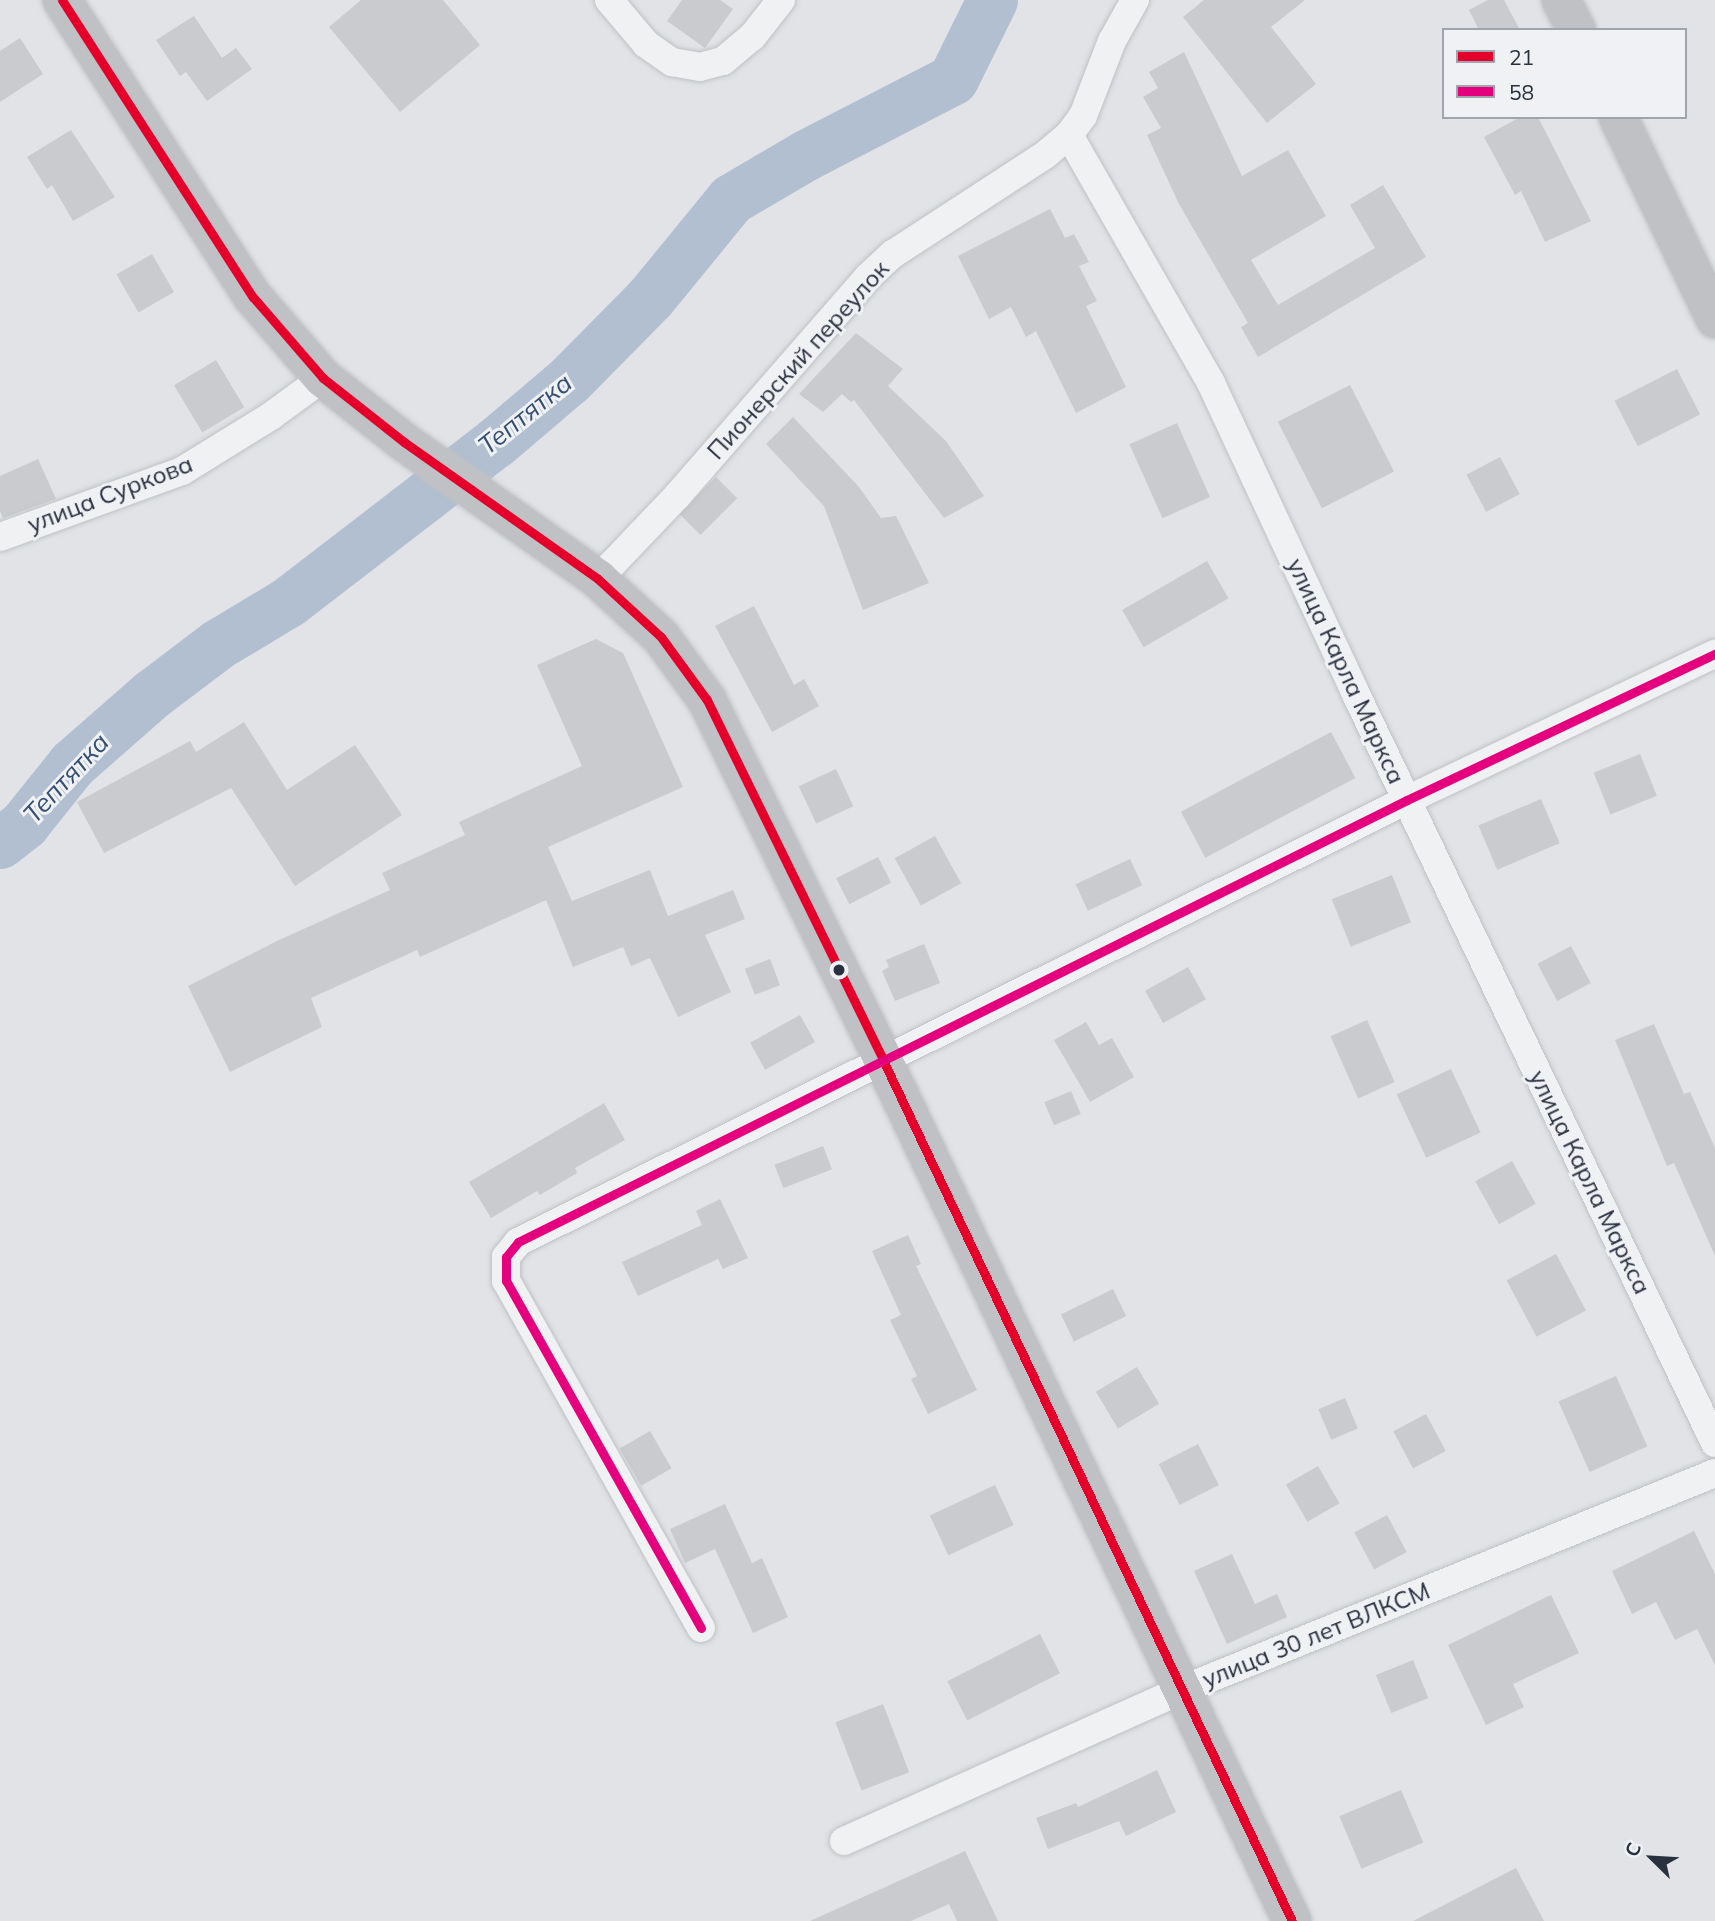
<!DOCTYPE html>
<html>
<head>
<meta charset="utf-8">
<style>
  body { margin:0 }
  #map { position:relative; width:1715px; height:1921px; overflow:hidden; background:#e1e3e6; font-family:Mulish,sans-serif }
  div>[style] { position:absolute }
  .river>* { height:51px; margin:-25.5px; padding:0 25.5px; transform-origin:25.5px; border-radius:25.5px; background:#b1bfd0 }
  .building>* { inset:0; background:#c9cbce; transform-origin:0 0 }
  .roads { filter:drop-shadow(0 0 2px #bfc1c4) drop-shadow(0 0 2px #bfc1c4) }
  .street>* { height:28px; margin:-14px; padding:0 14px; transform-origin:14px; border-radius:14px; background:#f0f1f3 }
  .secondary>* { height:38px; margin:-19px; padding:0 19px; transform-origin:19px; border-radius:19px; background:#bfc1c5 }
  .bus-1>* { height:9px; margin:-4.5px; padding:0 4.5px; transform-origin:4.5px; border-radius:4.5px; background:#e4002b }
  .bus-2>* { height:9px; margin:-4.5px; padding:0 4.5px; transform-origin:4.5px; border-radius:4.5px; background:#e5007d }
  .dots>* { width:19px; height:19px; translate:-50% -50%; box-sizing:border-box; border:4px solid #eff1f5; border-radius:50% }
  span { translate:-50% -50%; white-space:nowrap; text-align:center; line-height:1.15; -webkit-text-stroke:6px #eff1f5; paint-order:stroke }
  .street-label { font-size:24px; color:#29303e }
  .water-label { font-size:26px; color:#364e6f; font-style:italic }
  .legend { position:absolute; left:1442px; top:28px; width:245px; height:91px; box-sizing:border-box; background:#eff1f5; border:2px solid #a0a4ac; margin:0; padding:9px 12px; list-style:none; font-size:21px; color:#29303e }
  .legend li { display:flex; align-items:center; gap:14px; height:35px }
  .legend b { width:35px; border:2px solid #a0a4ac }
  .north { position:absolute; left:1617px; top:1823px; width:70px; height:70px; -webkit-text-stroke:5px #eff1f5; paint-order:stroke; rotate:294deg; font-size:19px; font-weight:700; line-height:28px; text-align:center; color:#29303e }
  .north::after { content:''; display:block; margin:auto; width:24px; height:32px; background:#29303e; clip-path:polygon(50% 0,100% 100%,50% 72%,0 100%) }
</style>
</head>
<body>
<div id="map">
  <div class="river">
    <div style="left:0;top:843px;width:31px;rotate:-38deg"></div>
    <div style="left:24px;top:824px;width:77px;rotate:-51.3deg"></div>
    <div style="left:72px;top:764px;width:106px;rotate:-41.2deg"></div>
    <div style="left:152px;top:694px;width:83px;rotate:-37.1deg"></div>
    <div style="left:218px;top:644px;width:82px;rotate:-31deg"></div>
    <div style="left:288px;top:602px;width:262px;rotate:-37.6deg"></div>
    <div style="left:496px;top:442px;width:97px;rotate:-40.4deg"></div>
    <div style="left:570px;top:379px;width:114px;rotate:-45.4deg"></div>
    <div style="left:650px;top:298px;width:128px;rotate:-50.7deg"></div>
    <div style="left:731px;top:199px;width:87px;rotate:-30.4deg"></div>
    <div style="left:806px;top:155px;width:165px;rotate:-27.3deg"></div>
    <div style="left:953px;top:79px;width:88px;rotate:-63.7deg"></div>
  </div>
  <div class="building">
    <div style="clip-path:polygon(361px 0,443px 0,480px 45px,400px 112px,329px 27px)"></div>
    <div style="clip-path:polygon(682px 0,720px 0,733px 9px,705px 48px,667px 21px)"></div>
    <div style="clip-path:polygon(1204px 0,1305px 0,1271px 27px,1316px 84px,1267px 123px,1183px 17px)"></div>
    <div style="clip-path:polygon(1488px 0,1504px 0,1520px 30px,1479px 30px,1469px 10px)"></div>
    <div style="clip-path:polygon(194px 16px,222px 58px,236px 48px,252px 69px,207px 101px,186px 72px,180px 76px,156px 40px)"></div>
    <div style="clip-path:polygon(20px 38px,43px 74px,0 102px,0 51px)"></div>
    <div style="clip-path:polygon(1184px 52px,1242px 176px,1288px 150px,1326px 216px,1251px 260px,1278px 305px,1375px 248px,1350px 205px,1383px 185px,1426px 257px,1258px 357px,1241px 327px,1248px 323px,1179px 204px,1147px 135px,1161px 128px,1143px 97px,1158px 88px,1149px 72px)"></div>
    <div style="clip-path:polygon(1520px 117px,1538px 117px,1591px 221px,1545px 242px,1521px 191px,1515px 195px,1484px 137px)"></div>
    <div style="clip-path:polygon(71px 130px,115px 197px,73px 221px,52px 185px,47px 189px,27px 157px)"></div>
    <div style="clip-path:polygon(1050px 209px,1065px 238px,1074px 234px,1089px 262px,1079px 266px,1097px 301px,1086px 306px,1126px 387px,1076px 413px,1036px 331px,1026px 337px,1011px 307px,989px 319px,958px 256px)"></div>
    <div style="left:152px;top:254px;width:44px;height:41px;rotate:60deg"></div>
    <div style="clip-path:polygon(856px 333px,903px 369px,888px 386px,946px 441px,984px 496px,944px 518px,854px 400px,851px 402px,842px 394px,823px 412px,799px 394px)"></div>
    <div style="left:216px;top:360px;width:55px;height:49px;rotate:59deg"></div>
    <div style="left:1677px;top:369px;width:51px;height:70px;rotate:63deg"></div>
    <div style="left:1350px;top:385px;width:97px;height:81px;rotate:63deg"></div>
    <div style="clip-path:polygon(793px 417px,859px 487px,881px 518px,896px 516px,929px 583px,863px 610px,824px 506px,766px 444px)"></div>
    <div style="left:1177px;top:423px;width:81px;height:52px;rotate:66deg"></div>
    <div style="left:1500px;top:457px;width:42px;height:38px;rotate:62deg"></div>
    <div style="clip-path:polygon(38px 459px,56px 499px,3px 518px,0 511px,0 476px)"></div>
    <div style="left:716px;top:477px;width:30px;height:52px;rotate:45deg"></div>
    <div style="left:1207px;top:561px;width:43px;height:98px;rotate:60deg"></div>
    <div style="clip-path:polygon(754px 606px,794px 685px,804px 679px,819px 706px,772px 732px,715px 626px)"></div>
    <div style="clip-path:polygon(596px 639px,623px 653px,683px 787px,548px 847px,572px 901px,650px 870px,668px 916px,733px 890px,745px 919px,705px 935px,731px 992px,678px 1017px,650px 958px,631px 966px,623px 947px,573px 967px,546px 900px,420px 957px,417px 950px,311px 998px,322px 1027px,230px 1072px,188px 986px,279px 940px,390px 890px,382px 873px,465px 835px,459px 822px,582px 766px,537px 665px)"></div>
    <div style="clip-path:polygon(244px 722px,287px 790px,355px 745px,402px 815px,295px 886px,231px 788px,104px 853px,77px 802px,190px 741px,196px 752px)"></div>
    <div style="left:1331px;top:732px;width:52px;height:170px;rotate:62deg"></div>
    <div style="left:1640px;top:754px;width:45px;height:50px;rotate:68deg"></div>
    <div style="left:836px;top:769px;width:41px;height:41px;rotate:65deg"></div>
    <div style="left:1541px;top:799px;width:48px;height:68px;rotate:67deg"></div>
    <div style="left:935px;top:836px;width:54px;height:46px;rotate:61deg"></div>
    <div style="left:878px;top:857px;width:29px;height:47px;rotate:63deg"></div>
    <div style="left:1130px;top:859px;width:29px;height:60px;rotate:65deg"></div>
    <div style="left:1392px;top:875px;width:51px;height:65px;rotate:68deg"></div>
    <div style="clip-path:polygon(924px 944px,940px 983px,895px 1001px,882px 971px,889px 967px,886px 960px)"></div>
    <div style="left:1571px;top:946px;width:42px;height:38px;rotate:62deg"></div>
    <div style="left:770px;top:959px;width:28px;height:27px;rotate:69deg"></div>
    <div style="left:1188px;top:967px;width:37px;height:49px;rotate:61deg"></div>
    <div style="left:800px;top:1015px;width:31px;height:57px;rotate:61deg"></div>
    <div style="left:1367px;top:1020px;width:68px;height:40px;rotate:66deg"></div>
    <div style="clip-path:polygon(1086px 1022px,1099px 1045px,1112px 1038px,1134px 1077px,1090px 1102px,1054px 1040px)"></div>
    <div style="clip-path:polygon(1654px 1024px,1684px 1094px,1690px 1092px,1715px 1148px,1715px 1256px,1674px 1163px,1667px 1166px,1615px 1040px)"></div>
    <div style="left:1451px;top:1069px;width:70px;height:60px;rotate:65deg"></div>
    <div style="left:1071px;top:1091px;width:25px;height:29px;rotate:67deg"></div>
    <div style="clip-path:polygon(604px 1103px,625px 1140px,575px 1168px,577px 1173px,540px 1195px,537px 1191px,491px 1218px,469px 1182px)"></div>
    <div style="left:823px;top:1146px;width:25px;height:52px;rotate:69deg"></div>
    <div style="left:1512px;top:1161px;width:49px;height:42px;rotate:61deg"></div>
    <div style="clip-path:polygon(720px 1199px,748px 1258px,723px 1269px,718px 1259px,638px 1296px,622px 1262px,702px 1225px,696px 1211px)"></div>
    <div style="clip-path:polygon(908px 1235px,921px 1264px,916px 1266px,977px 1390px,928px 1414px,911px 1379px,917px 1376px,890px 1320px,901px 1315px,872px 1251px)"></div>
    <div style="left:1556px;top:1254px;width:64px;height:56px;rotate:62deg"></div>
    <div style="left:1113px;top:1289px;width:30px;height:58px;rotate:64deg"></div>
    <div style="left:1137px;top:1367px;width:43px;height:48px;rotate:59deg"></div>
    <div style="left:1616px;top:1376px;width:77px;height:63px;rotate:66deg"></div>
    <div style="left:1345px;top:1398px;width:33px;height:29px;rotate:67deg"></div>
    <div style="left:1426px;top:1414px;width:42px;height:37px;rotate:62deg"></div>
    <div style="left:650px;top:1431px;width:43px;height:35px;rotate:60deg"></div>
    <div style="left:1198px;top:1444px;width:46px;height:44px;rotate:63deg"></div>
    <div style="left:1318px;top:1466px;width:43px;height:37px;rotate:60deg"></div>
    <div style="left:995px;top:1485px;width:44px;height:72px;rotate:65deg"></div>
    <div style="clip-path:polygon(725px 1504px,752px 1563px,762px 1558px,788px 1617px,753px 1633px,715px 1549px,685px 1563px,670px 1529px)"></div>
    <div style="left:1387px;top:1515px;width:42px;height:37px;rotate:62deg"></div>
    <div style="clip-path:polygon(1694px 1531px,1715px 1574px,1715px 1665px,1697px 1629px,1675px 1640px,1656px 1602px,1632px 1614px,1612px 1571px)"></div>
    <div style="clip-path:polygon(1232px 1554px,1255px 1604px,1277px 1594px,1287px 1617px,1227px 1644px,1194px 1571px)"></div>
    <div style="clip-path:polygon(1551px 1595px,1579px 1653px,1513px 1684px,1524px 1707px,1486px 1725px,1448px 1645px)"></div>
    <div style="left:1040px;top:1634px;width:44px;height:104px;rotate:63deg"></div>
    <div style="left:1413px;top:1660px;width:41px;height:40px;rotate:68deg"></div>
    <div style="left:883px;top:1704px;width:73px;height:51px;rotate:69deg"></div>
    <div style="clip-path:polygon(1157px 1770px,1176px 1812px,1126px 1836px,1119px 1821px,1048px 1849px,1036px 1818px,1076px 1803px,1078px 1807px)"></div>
    <div style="left:1401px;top:1790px;width:57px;height:67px;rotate:67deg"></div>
    <div style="clip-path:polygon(965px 1851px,998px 1921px,957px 1921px,949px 1904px,911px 1921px,810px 1921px)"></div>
    <div style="clip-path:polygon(1516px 1868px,1544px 1921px,1413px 1921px)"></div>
  </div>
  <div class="roads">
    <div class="street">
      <div style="left:609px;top:0;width:57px;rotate:49.9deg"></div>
      <div style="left:646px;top:44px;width:32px;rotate:35deg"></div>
      <div style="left:672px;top:62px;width:28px;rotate:10deg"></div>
      <div style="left:700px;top:67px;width:24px;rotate:-15deg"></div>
      <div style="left:723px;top:61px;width:38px;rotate:-40deg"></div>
      <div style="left:752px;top:37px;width:47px;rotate:-51.9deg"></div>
      <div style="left:1069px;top:135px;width:286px;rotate:60.2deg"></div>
      <div style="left:1211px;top:383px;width:339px;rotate:65deg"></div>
      <div style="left:1354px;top:690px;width:835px;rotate:64.39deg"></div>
      <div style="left:0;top:537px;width:194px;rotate:-19.9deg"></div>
      <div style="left:182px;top:471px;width:105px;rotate:-31.7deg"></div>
      <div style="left:271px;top:416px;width:64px;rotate:-36.2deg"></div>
      <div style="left:598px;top:579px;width:115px;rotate:-46.4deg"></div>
      <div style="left:677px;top:496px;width:291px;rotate:-48.9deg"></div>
      <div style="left:868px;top:277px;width:34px;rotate:-43deg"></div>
      <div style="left:893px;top:254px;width:181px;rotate:-33.1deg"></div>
      <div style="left:1045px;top:155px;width:31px;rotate:-40deg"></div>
      <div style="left:1069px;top:135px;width:24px;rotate:-54deg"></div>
      <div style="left:1083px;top:116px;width:80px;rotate:-68.9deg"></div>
      <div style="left:1112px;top:41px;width:47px;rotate:-60.7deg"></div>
      <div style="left:701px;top:1628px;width:398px;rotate:-119.3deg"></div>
      <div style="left:506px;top:1281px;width:24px;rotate:-90deg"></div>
      <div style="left:506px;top:1257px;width:19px;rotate:-51deg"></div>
      <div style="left:518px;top:1242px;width:993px;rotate:-26.44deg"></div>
      <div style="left:1407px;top:800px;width:341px;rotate:-25.4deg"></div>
      <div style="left:844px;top:1841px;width:369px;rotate:-24.1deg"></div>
      <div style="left:1181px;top:1690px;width:576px;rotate:-22.12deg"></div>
    </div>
    <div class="secondary">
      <div style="left:62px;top:0;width:353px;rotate:57.3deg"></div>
      <div style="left:253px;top:297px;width:107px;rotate:49.2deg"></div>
      <div style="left:323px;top:378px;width:103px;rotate:38.3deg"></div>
      <div style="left:404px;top:442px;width:237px;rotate:35.2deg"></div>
      <div style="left:598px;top:579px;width:86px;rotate:42.6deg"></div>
      <div style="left:661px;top:637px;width:78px;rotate:53.9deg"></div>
      <div style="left:707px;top:700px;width:398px;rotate:63.9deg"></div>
      <div style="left:882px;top:1058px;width:955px;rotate:64.59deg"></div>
      <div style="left:1561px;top:0;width:34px;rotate:63deg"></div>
      <div style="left:1618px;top:117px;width:224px;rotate:64.3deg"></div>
    </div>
  </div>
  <div class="bus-1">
    <div style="left:62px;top:0;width:353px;rotate:57.3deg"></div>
    <div style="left:253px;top:297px;width:107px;rotate:49.2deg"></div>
    <div style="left:323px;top:378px;width:103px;rotate:38.3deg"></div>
    <div style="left:404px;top:442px;width:237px;rotate:35.2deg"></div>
    <div style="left:598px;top:579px;width:86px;rotate:42.6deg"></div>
    <div style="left:661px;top:637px;width:78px;rotate:53.9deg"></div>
    <div style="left:707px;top:700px;width:398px;rotate:63.9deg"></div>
    <div style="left:882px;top:1058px;width:955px;rotate:64.59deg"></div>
  </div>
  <div class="bus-2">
    <div style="left:701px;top:1628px;width:398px;rotate:-119.3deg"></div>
    <div style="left:506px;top:1281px;width:24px;rotate:-90deg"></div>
    <div style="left:506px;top:1257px;width:19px;rotate:-51deg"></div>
    <div style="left:518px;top:1242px;width:993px;rotate:-26.44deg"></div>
    <div style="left:1407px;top:800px;width:341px;rotate:-25.4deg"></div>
  </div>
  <div class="dots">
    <div style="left:839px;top:970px;background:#29303e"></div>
  </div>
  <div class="street-label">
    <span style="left:798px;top:360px;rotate:-48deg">Пионерский переулок</span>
    <span style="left:110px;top:494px;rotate:-21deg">улица Суркова</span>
    <span style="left:1346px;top:671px;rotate:65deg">улица Карла Маркса</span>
    <span style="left:1590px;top:1182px;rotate:64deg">улица Карла Маркса</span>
    <span style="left:1316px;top:1635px;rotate:-22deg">улица 30 лет ВЛКСМ</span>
  </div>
  <div class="water-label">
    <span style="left:525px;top:414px;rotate:-39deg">Тептятка</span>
    <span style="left:66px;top:778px;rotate:-47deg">Тептятка</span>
  </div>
  <ul class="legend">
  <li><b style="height:9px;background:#e4002b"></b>21</li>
  <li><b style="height:9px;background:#e5007d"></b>58</li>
  </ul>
  <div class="north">С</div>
</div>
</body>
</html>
